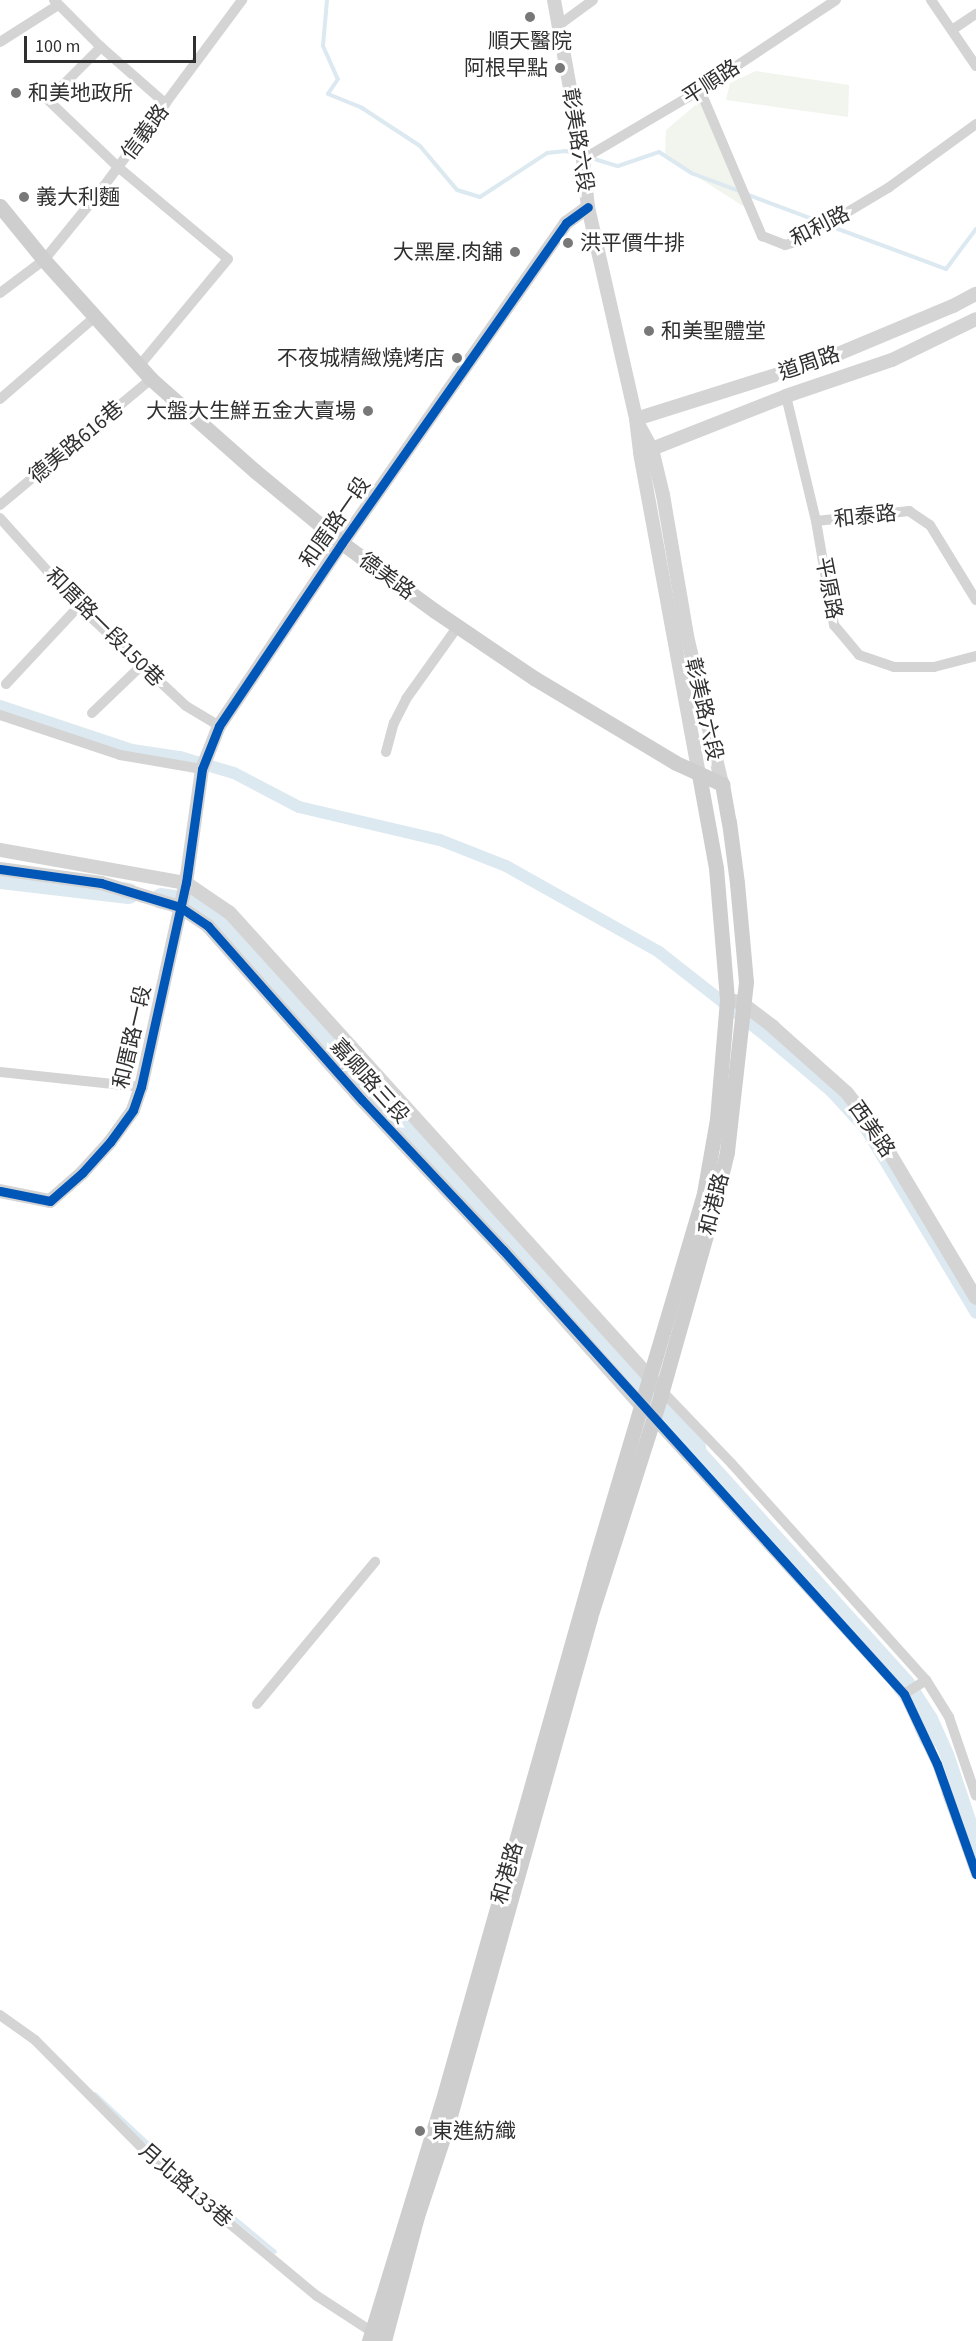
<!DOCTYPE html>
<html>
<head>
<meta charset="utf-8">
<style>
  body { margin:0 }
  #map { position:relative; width:976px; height:2341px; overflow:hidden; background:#fff; font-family:"Source Sans 3","Noto Sans TC",sans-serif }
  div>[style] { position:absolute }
  .green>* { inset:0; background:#f1f5ed }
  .water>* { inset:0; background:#dce9f0 }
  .stream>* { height:4px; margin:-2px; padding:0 2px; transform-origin:2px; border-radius:2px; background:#dce9f0 }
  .canal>* { height:12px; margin:-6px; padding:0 6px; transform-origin:6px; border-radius:6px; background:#dce9f0 }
  .river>* { height:21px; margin:-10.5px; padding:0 10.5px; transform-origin:10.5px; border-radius:10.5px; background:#dce9f0 }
  .minor>* { height:10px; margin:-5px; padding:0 5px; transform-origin:5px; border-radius:5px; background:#d4d4d4 }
  .tertiary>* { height:14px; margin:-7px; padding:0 7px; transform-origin:7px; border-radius:7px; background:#d4d4d4 }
  .secondary>* { height:15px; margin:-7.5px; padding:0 7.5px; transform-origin:7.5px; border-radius:7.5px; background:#cecece }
  .cycleway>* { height:9px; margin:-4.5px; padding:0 4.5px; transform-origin:4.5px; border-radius:4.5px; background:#0057b8 }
  .dots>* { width:16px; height:16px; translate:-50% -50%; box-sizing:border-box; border:3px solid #fff; border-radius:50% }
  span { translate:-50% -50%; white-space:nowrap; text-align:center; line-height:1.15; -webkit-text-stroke:6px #fff; paint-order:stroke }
  .poi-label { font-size:21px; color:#303030 }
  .right { translate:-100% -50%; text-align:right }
  .left { translate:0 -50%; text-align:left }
  .street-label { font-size:21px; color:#303030 }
  .scale { position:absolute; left:24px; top:36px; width:172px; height:27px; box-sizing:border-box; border:3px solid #303030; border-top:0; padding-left:8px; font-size:18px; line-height:21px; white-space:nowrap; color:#303030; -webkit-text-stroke:4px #fff; paint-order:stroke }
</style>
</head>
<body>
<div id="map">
  <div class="green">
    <div style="clip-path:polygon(756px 71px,849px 85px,848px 117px,726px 100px,730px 83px)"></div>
    <div style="clip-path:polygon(704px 98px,746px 208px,665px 156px,666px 130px)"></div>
  </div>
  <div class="water">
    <div style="clip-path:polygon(679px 1419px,913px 1678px,937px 1715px,954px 1753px,976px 1819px,976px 1857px,939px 1754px,914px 1701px,674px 1434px)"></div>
  </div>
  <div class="stream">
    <div style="left:327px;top:0;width:46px;rotate:95deg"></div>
    <div style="left:323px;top:46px;width:36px;rotate:66deg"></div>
    <div style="left:338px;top:79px;width:18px;rotate:124deg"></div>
    <div style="left:328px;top:94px;width:37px;rotate:22deg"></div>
    <div style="left:362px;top:108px;width:69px;rotate:33.2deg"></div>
    <div style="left:420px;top:146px;width:57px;rotate:49.9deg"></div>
    <div style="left:457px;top:190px;width:24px;rotate:17deg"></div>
    <div style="left:480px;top:197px;width:80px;rotate:-33.3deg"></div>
    <div style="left:547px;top:153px;width:19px;rotate:-6deg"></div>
    <div style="left:566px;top:151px;width:13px;rotate:18deg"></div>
    <div style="left:591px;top:158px;width:28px;rotate:17deg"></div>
    <div style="left:618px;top:166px;width:43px;rotate:-18.9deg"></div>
    <div style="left:659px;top:152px;width:38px;rotate:33deg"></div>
    <div style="left:691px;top:173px;width:51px;rotate:20.6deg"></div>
    <div style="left:746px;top:194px;width:82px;rotate:20.6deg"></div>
    <div style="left:830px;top:226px;width:124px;rotate:20.3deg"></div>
    <div style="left:946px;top:269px;width:50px;rotate:-53.1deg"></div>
    <div style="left:95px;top:2094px;width:108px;rotate:43.1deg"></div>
    <div style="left:174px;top:2168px;width:131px;rotate:39.7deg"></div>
  </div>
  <div class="canal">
    <div style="left:0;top:706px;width:139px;rotate:18.4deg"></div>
    <div style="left:132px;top:750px;width:49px;rotate:8.3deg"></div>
    <div style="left:180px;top:757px;width:56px;rotate:16.5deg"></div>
    <div style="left:234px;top:773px;width:73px;rotate:27.6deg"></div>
    <div style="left:299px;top:807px;width:145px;rotate:13.2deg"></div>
    <div style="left:440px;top:840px;width:71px;rotate:21.5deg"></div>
    <div style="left:506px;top:866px;width:176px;rotate:29.3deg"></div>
    <div style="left:659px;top:952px;width:136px;rotate:38.1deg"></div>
    <div style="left:766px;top:1036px;width:85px;rotate:40.2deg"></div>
    <div style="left:831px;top:1091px;width:52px;rotate:47.4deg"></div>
    <div style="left:866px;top:1129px;width:214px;rotate:59.1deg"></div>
  </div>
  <div class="river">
    <div style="left:0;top:878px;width:129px;rotate:6.7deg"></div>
    <div style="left:161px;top:898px;width:38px;rotate:9deg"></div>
    <div style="left:199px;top:904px;width:62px;rotate:45deg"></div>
    <div style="left:243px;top:948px;width:337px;rotate:47.2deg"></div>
    <div style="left:472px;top:1195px;width:336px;rotate:48.4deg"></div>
    <div style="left:897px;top:1678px;width:25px;rotate:53deg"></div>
    <div style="left:912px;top:1698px;width:43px;rotate:66.4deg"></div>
    <div style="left:952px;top:1793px;width:66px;rotate:68.5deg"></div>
  </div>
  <div class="minor">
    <div style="left:54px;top:0;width:66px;rotate:45deg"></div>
    <div style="left:101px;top:47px;width:86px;rotate:41.2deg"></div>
    <div style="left:931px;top:0;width:80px;rotate:55.7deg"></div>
    <div style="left:559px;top:25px;width:42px;rotate:-36.3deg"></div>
    <div style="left:952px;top:30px;width:29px;rotate:-34deg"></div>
    <div style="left:0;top:42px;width:69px;rotate:-32.5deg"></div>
    <div style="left:101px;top:47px;width:75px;rotate:135deg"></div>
    <div style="left:48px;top:100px;width:97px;rotate:43.7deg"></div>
    <div style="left:118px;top:167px;width:143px;rotate:39.9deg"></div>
    <div style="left:228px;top:259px;width:138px;rotate:129.7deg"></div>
    <div style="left:700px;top:90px;width:159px;rotate:67deg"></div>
    <div style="left:762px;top:236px;width:25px;rotate:21deg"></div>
    <div style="left:785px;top:245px;width:15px;rotate:-16deg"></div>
    <div style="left:799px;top:241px;width:104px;rotate:-30.8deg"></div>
    <div style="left:888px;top:188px;width:109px;rotate:-36deg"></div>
    <div style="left:583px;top:159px;width:136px;rotate:-30.5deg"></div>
    <div style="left:700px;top:90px;width:163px;rotate:-33.5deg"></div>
    <div style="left:0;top:293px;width:55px;rotate:-36.9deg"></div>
    <div style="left:44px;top:260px;width:90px;rotate:-50.8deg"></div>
    <div style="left:101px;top:190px;width:237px;rotate:-53.4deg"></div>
    <div style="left:786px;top:396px;width:129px;rotate:76.5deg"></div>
    <div style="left:816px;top:521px;width:106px;rotate:80.2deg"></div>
    <div style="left:834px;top:625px;width:39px;rotate:50deg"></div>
    <div style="left:859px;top:655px;width:37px;rotate:19deg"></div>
    <div style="left:894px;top:667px;width:40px"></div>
    <div style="left:934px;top:667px;width:43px;rotate:-14.7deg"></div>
    <div style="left:0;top:399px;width:125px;rotate:-40.8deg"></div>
    <div style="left:0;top:505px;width:197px;rotate:-39.8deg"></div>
    <div style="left:0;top:518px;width:118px;rotate:48.1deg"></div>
    <div style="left:79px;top:606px;width:86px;rotate:43.1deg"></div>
    <div style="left:142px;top:665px;width:60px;rotate:43deg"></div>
    <div style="left:186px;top:706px;width:39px;rotate:31deg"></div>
    <div style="left:816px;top:521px;width:94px;rotate:-6.1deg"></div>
    <div style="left:909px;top:511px;width:25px;rotate:34deg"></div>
    <div style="left:930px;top:525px;width:88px;rotate:58.5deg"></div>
    <div style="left:6px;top:684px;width:107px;rotate:-46.9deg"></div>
    <div style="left:92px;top:713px;width:69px;rotate:-43.8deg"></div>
    <div style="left:0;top:715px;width:126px;rotate:18.4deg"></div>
    <div style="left:120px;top:755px;width:83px;rotate:9.7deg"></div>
    <div style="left:386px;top:752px;width:30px;rotate:-75deg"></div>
    <div style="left:394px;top:723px;width:27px;rotate:-63deg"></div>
    <div style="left:406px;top:699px;width:90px;rotate:-54.5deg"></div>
    <div style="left:0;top:1072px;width:142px;rotate:6.1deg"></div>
    <div style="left:662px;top:1391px;width:101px;rotate:46.2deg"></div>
    <div style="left:732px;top:1464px;width:290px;rotate:48.1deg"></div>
    <div style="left:926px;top:1680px;width:44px;rotate:58.1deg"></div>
    <div style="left:949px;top:1717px;width:83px;rotate:71.1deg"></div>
    <div style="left:654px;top:1420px;width:371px;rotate:47.6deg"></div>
    <div style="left:904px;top:1694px;width:77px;rotate:64.8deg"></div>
    <div style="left:937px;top:1764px;width:117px;rotate:70.5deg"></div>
    <div style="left:904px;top:1694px;width:26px;rotate:-32deg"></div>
    <div style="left:257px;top:1704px;width:185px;rotate:-50.3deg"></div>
    <div style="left:0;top:2015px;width:43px;rotate:35.5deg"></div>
    <div style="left:35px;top:2040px;width:176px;rotate:45.2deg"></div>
    <div style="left:159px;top:2165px;width:205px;rotate:39.7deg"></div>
    <div style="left:317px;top:2296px;width:72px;rotate:33deg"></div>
  </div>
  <div class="tertiary">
    <div style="left:554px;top:0;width:162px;rotate:79.7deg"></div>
    <div style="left:583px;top:159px;width:48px;rotate:84.1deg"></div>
    <div style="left:588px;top:207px;width:217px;rotate:77.2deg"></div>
    <div style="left:636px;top:419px;width:34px;rotate:83deg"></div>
    <div style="left:640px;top:453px;width:326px;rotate:79.6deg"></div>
    <div style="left:636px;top:419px;width:199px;rotate:-17.5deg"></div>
    <div style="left:826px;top:359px;width:138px;rotate:-22.7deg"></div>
    <div style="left:953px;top:306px;width:26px;rotate:-28deg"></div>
    <div style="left:638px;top:424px;width:29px;rotate:61deg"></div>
    <div style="left:652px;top:449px;width:47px;rotate:76.6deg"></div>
    <div style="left:663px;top:495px;width:143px;rotate:80.3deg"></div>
    <div style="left:687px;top:636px;width:152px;rotate:76.7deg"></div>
    <div style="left:644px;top:452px;width:153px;rotate:-21.5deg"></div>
    <div style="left:786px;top:396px;width:112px;rotate:-18.8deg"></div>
    <div style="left:892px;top:360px;width:93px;rotate:-26deg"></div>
    <div style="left:0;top:850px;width:189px;rotate:10.1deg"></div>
    <div style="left:186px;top:883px;width:53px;rotate:34.3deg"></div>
    <div style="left:230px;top:913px;width:644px;rotate:47.89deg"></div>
    <div style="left:0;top:869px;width:102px;rotate:7.9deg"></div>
    <div style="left:101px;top:883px;width:83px;rotate:16.9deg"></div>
    <div style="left:180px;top:907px;width:34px;rotate:34deg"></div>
    <div style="left:208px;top:926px;width:232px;rotate:48.5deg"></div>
    <div style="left:362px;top:1100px;width:206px;rotate:46.8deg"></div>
    <div style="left:503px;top:1250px;width:215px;rotate:48.4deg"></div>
    <div style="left:735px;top:1001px;width:9px;rotate:21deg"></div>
    <div style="left:743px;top:1004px;width:38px;rotate:37deg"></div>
    <div style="left:773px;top:1027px;width:99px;rotate:41.7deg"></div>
    <div style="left:847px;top:1093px;width:49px;rotate:52.4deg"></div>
    <div style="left:877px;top:1132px;width:193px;rotate:59.2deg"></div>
    <div style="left:0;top:1191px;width:51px;rotate:11.3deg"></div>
    <div style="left:50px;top:1201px;width:43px;rotate:-41.2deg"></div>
    <div style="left:82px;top:1173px;width:42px;rotate:-47.9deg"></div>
    <div style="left:110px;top:1142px;width:39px;rotate:-54deg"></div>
    <div style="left:133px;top:1110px;width:24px;rotate:-71deg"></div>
    <div style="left:141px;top:1087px;width:209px;rotate:-77.6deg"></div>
    <div style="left:186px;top:883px;width:115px;rotate:-82deg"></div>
    <div style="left:202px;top:769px;width:46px;rotate:-68.4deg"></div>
    <div style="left:219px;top:726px;width:220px;rotate:-56.1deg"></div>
    <div style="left:342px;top:543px;width:391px;rotate:-55deg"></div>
    <div style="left:566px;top:223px;width:27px;rotate:-36deg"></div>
  </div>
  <div class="secondary">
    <div style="left:0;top:206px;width:70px;rotate:50.8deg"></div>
    <div style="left:44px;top:260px;width:160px;rotate:48deg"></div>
    <div style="left:151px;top:379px;width:139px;rotate:41.5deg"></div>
    <div style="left:255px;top:471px;width:113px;rotate:39.6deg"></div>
    <div style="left:342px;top:543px;width:115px;rotate:36.2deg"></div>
    <div style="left:435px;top:611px;width:120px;rotate:34.1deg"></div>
    <div style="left:534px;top:678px;width:165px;rotate:30.9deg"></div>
    <div style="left:676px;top:763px;width:51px;rotate:24.5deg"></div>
    <div style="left:722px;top:784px;width:39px;rotate:80deg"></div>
    <div style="left:729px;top:822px;width:62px;rotate:82.5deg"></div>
    <div style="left:737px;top:883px;width:99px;rotate:84.8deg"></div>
    <div style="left:746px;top:982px;width:171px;rotate:96.4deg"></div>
    <div style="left:727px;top:1152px;width:64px;rotate:103.6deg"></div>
    <div style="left:712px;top:1214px;width:191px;rotate:105.8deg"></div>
    <div style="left:660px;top:1398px;width:231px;rotate:107.7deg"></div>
    <div style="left:590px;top:1618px;width:525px;rotate:105.71deg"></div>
    <div style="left:448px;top:2123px;width:98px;rotate:108.4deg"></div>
    <div style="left:417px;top:2216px;width:129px;rotate:104.8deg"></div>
    <div style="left:369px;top:2341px;width:260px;rotate:-73deg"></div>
    <div style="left:445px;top:2092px;width:548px;rotate:-74.21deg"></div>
    <div style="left:594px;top:1565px;width:388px;rotate:-73.5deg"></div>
    <div style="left:704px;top:1193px;width:75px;rotate:-80deg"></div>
    <div style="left:717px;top:1119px;width:120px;rotate:-85.2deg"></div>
    <div style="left:727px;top:999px;width:131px;rotate:-94.8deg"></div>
    <div style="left:716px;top:868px;width:96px;rotate:-100.3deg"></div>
  </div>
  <div class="cycleway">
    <div style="left:0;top:869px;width:102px;rotate:7.9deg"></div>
    <div style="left:101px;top:883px;width:83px;rotate:16.9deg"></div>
    <div style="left:180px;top:907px;width:34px;rotate:34deg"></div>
    <div style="left:208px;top:926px;width:232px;rotate:48.5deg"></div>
    <div style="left:362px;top:1100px;width:206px;rotate:46.8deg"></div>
    <div style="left:503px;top:1250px;width:598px;rotate:47.91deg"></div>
    <div style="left:904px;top:1694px;width:77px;rotate:64.8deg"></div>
    <div style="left:937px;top:1764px;width:117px;rotate:70.5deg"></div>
    <div style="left:0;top:1191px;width:51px;rotate:11.3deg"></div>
    <div style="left:50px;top:1201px;width:43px;rotate:-41.2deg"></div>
    <div style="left:82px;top:1173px;width:42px;rotate:-47.9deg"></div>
    <div style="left:110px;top:1142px;width:39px;rotate:-54deg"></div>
    <div style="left:133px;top:1110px;width:24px;rotate:-71deg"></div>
    <div style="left:141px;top:1087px;width:209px;rotate:-77.6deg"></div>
    <div style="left:186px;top:883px;width:115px;rotate:-82deg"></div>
    <div style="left:202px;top:769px;width:46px;rotate:-68.4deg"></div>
    <div style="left:219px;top:726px;width:220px;rotate:-56.1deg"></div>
    <div style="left:342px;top:543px;width:391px;rotate:-55deg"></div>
    <div style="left:566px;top:223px;width:27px;rotate:-36deg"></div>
  </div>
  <div class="dots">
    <div style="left:530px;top:17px;background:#787878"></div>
    <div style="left:560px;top:68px;background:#787878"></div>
    <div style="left:16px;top:93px;background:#787878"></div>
    <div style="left:24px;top:197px;background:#787878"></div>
    <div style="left:568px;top:243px;background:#787878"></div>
    <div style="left:515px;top:252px;background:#787878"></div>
    <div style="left:649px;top:331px;background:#787878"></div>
    <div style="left:457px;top:358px;background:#787878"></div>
    <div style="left:368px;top:411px;background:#787878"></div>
    <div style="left:420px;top:2131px;background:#787878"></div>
  </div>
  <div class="poi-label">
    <span style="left:530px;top:41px">順天醫院</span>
    <span class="right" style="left:548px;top:68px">阿根早點</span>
    <span class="left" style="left:28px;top:93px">和美地政所</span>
    <span class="left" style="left:36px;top:197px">義大利麵</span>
    <span class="left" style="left:580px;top:243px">洪平價牛排</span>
    <span class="right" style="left:503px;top:252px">大黑屋.肉舖</span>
    <span class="left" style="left:661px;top:331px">和美聖體堂</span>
    <span class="right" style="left:445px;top:358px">不夜城精緻燒烤店</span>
    <span class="right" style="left:356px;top:411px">大盤大生鮮五金大賣場</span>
    <span class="left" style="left:432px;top:2131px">東進紡織</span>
  </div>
  <div class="street-label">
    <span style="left:711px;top:82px;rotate:-33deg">平順路</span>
    <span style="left:145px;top:132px;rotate:-53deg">信義路</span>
    <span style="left:578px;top:140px;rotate:81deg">彰美路六段</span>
    <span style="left:820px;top:226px;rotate:-27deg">和利路</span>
    <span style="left:809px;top:363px;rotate:-19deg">道周路</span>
    <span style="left:76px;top:442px;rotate:-40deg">德美路616巷</span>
    <span style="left:865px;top:516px;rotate:-6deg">和泰路</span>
    <span style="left:335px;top:522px;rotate:-55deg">和厝路一段</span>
    <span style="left:387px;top:576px;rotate:36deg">德美路</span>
    <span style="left:829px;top:588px;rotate:79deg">平原路</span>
    <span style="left:105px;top:627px;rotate:45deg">和厝路一段150巷</span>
    <span style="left:704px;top:709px;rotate:77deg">彰美路六段</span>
    <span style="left:132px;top:1037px;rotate:-77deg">和厝路一段</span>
    <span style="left:370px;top:1081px;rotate:48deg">嘉卿路三段</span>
    <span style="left:872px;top:1129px;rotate:55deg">西美路</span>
    <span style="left:714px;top:1204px;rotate:-76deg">和港路</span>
    <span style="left:507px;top:1873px;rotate:-74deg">和港路</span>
    <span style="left:186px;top:2185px;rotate:41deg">月北路133巷</span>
  </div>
  <div class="scale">100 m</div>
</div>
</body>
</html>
